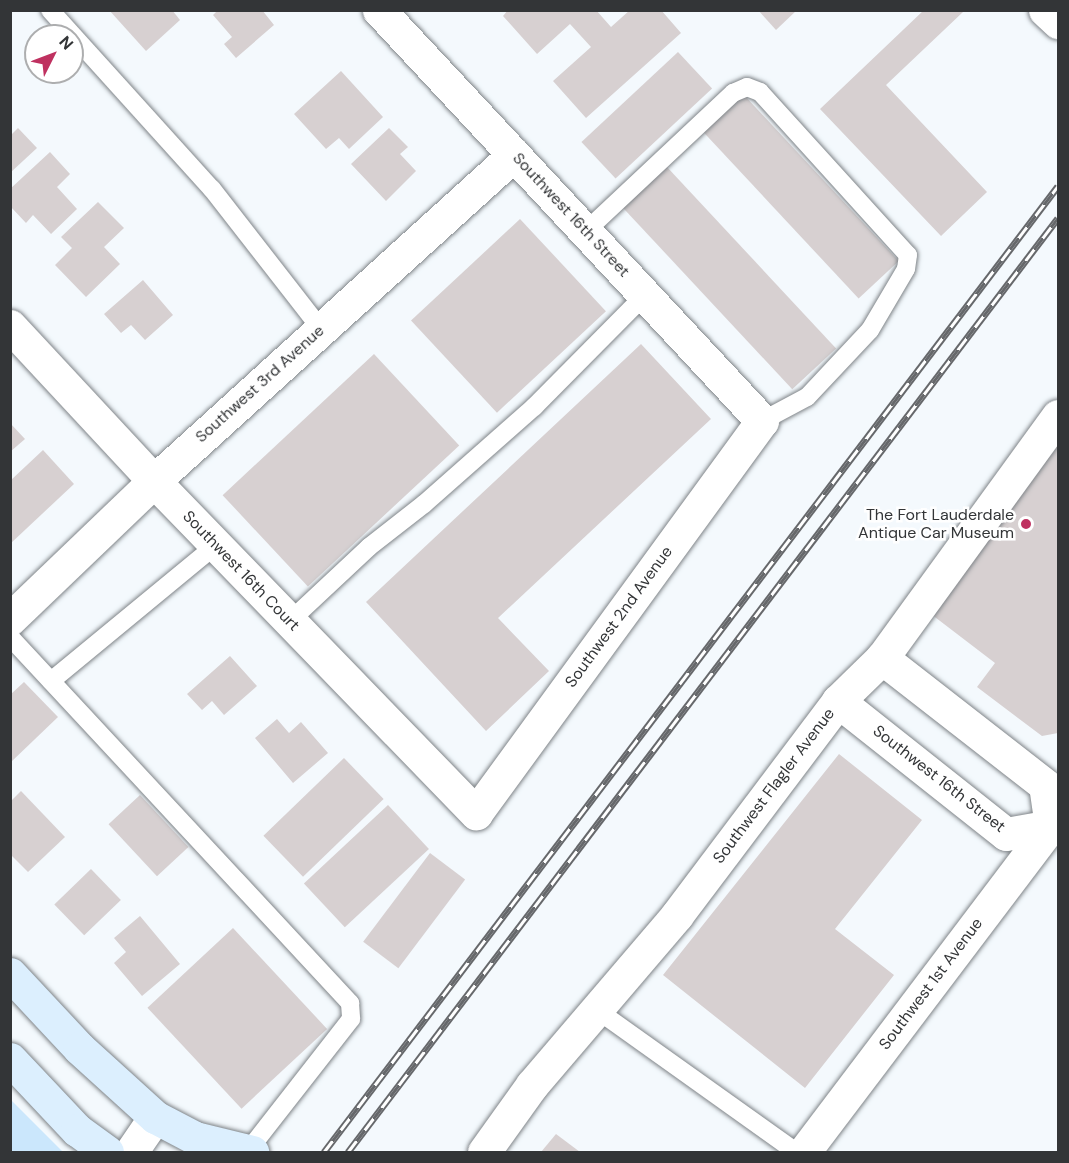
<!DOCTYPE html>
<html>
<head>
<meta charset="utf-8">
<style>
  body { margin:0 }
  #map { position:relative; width:1069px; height:1163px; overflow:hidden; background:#f4f9fd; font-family:"DM Sans",sans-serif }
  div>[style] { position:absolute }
  .green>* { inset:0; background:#cbe7fc }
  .building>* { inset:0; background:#d7d0d1; transform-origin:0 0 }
  .roads { filter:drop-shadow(0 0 2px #7f8488) drop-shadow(0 0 2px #7f8488) }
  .service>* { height:18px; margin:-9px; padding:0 9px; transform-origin:9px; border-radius:9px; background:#fff }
  .minor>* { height:33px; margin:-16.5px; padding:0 16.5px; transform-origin:16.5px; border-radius:16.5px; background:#fff }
  .secondary>* { height:33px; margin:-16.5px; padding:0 16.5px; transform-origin:16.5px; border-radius:16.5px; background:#dceffe }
  .rail>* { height:7px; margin-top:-3.5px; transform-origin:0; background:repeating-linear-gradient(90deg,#fff 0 14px,#66686b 0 28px); box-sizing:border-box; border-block:2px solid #66686b }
  .dots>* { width:16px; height:16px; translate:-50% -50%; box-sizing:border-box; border:3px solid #fff; border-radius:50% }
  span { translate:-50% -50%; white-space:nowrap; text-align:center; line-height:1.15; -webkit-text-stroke:5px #fff; paint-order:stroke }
  .street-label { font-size:16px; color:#333537 }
  .poi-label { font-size:16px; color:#333537 }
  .right { translate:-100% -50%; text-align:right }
  .frame { position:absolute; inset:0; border:12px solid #333537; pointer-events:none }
  .north { position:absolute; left:24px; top:24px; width:60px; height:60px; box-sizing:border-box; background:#fff; border:2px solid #adaeaf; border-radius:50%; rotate:48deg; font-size:16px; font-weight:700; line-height:24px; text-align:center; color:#333537 }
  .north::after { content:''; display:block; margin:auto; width:21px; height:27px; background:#bf3160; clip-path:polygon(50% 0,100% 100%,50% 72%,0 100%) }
</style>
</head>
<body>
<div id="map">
  <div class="green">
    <div style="clip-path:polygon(11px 1100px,63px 1152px,11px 1152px)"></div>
  </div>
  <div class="building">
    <div style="clip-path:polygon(109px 10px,172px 10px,180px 20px,146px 51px)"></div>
    <div style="clip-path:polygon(218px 10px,262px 10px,274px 25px,236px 58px,224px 44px,232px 37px,213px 15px)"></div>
    <div style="clip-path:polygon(508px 10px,596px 10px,611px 27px,630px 10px,661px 10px,681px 33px,586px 118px,553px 81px,591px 47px,570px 24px,537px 54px,503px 16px)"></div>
    <div style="clip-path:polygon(758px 10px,797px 10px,776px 30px)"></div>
    <div style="clip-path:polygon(924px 10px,963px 12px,886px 85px,987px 192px,941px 236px,820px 109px)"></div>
    <div style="left:678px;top:52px;width:50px;height:132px;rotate:47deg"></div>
    <div style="clip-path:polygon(341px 71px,383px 117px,349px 149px,339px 138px,326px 149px,294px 114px)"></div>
    <div style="left:744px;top:95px;width:227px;height:55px;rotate:47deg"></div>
    <div style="clip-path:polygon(18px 128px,37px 148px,10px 173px,10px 136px)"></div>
    <div style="clip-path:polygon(389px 128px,408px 147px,400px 154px,416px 171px,386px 201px,351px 164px)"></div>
    <div style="clip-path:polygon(50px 152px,70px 174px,57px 187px,77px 209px,51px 234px,33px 215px,26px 223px,10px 206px,10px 189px)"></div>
    <div style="left:667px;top:167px;width:248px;height:60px;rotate:47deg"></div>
    <div style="clip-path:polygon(98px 202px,124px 228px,104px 247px,120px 264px,86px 297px,55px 265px,72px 248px,61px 237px)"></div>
    <div style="left:520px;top:219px;width:126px;height:149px;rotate:47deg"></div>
    <div style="clip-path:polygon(143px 280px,173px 315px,145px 340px,131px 325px,121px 333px,104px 314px)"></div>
    <div style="clip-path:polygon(641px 344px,711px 419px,498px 618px,549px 671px,486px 731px,366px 602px)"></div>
    <div style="left:374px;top:354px;width:125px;height:207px;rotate:47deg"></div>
    <div style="clip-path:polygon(10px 423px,25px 439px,10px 452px)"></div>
    <div style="clip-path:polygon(1058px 437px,1058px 733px,1042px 736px,977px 687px,995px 663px,927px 611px)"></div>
    <div style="clip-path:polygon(43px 450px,74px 484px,10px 544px,10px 481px)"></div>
    <div style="clip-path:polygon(230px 656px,257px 686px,224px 715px,212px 701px,202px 710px,187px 694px)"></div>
    <div style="clip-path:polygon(24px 682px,58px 717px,10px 763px,10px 695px)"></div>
    <div style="clip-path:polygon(277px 719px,289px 733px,301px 722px,328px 753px,293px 783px,255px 738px)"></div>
    <div style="clip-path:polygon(839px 754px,922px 820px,835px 929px,894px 975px,805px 1088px,663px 975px)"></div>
    <div style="left:344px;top:758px;width:57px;height:112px;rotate:46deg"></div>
    <div style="clip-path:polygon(21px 791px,65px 837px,28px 872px,10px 854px,10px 802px)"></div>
    <div style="left:140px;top:795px;width:71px;height:43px;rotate:47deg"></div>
    <div style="left:388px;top:805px;width:60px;height:115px;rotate:47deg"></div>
    <div style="left:430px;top:853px;width:44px;height:111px;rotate:37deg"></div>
    <div style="left:91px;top:869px;width:43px;height:51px;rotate:46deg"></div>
    <div style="clip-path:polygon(140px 916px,180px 964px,142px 996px,114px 963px,126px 952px,114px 938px)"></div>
    <div style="left:233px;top:928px;width:138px;height:117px;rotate:47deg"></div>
    <div style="clip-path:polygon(556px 1134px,580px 1152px,541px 1152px)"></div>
  </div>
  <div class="roads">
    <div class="service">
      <div style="left:50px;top:10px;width:241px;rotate:47.9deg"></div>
      <div style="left:212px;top:189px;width:177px;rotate:52.1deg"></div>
      <div style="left:586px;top:231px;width:202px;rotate:-43.2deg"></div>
      <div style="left:733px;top:93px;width:15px;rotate:-23deg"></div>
      <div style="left:747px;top:87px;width:14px;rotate:21deg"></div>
      <div style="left:760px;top:92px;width:220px;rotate:47.8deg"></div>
      <div style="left:908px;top:255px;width:14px;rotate:98deg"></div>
      <div style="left:906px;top:269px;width:71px;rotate:120.5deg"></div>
      <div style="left:870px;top:330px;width:92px;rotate:133.2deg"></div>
      <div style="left:807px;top:397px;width:51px;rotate:151.9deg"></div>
      <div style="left:290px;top:621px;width:108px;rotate:-43.1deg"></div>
      <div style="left:369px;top:547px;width:70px;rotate:-38deg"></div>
      <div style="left:424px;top:504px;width:147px;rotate:-41.4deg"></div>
      <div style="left:534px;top:407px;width:158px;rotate:-45.3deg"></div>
      <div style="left:10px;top:637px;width:500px;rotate:47.1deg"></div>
      <div style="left:350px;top:1003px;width:16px;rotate:86deg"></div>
      <div style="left:351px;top:1019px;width:169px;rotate:128deg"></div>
      <div style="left:51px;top:681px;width:214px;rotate:-39.5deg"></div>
      <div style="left:597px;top:1010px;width:244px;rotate:35.5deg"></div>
    </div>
    <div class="minor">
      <div style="left:1045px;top:10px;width:18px;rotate:43deg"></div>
      <div style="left:10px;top:326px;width:212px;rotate:47.1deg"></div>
      <div style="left:154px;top:481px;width:463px;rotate:45.9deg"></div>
      <div style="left:476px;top:813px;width:485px;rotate:-53.9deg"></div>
      <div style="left:762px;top:421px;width:562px;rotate:-132.98deg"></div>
      <div style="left:10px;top:619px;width:199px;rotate:-43.8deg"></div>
      <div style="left:154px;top:481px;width:486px;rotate:-42.2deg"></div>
      <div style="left:838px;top:701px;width:214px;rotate:38.4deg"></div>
      <div style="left:1006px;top:834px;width:46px;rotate:-10.1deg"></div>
      <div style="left:1051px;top:826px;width:41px;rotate:-98.3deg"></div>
      <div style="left:1045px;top:785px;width:207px;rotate:-142.1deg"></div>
      <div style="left:131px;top:1152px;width:42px;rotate:-55.6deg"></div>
      <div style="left:484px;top:1152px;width:82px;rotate:-54.4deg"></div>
      <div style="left:532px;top:1085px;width:223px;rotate:-49.5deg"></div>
      <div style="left:677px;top:915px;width:268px;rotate:-53deg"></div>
      <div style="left:838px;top:701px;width:62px;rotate:-44.3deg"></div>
      <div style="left:882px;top:658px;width:299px;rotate:-54deg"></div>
      <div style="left:804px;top:1152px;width:419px;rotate:-52.9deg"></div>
    </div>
    <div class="secondary">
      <div style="left:10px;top:974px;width:101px;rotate:47deg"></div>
      <div style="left:79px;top:1048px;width:103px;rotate:42.2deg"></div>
      <div style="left:155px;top:1117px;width:45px;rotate:27.7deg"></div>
      <div style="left:195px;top:1138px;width:59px;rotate:13.8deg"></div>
      <div style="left:10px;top:1059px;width:98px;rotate:46.7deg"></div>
      <div style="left:77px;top:1130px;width:37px;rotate:36deg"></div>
    </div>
  </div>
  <div class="rail">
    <div style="left:324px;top:1152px;width:1213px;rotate:-52.77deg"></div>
    <div style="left:348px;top:1152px;width:1173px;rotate:-52.76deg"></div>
  </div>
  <div class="dots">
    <div style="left:1026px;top:524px;background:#bf3160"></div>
  </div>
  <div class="street-label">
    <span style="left:571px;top:215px;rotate:47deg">Southwest 16th Street</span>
    <span style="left:260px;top:384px;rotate:-42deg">Southwest 3rd Avenue</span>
    <span style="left:241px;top:571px;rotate:46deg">Southwest 16th Court</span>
    <span style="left:619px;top:617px;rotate:-54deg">Southwest 2nd Avenue</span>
    <span style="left:939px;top:779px;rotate:38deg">Southwest 16th Street</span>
    <span style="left:774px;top:786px;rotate:-53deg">Southwest Flagler Avenue</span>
    <span style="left:931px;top:984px;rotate:-53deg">Southwest 1st Avenue</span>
  </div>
  <div class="poi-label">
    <span class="right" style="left:1014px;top:524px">The Fort Lauderdale<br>Antique Car Museum</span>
  </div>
  <div class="frame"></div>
  <div class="north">N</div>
</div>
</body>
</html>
